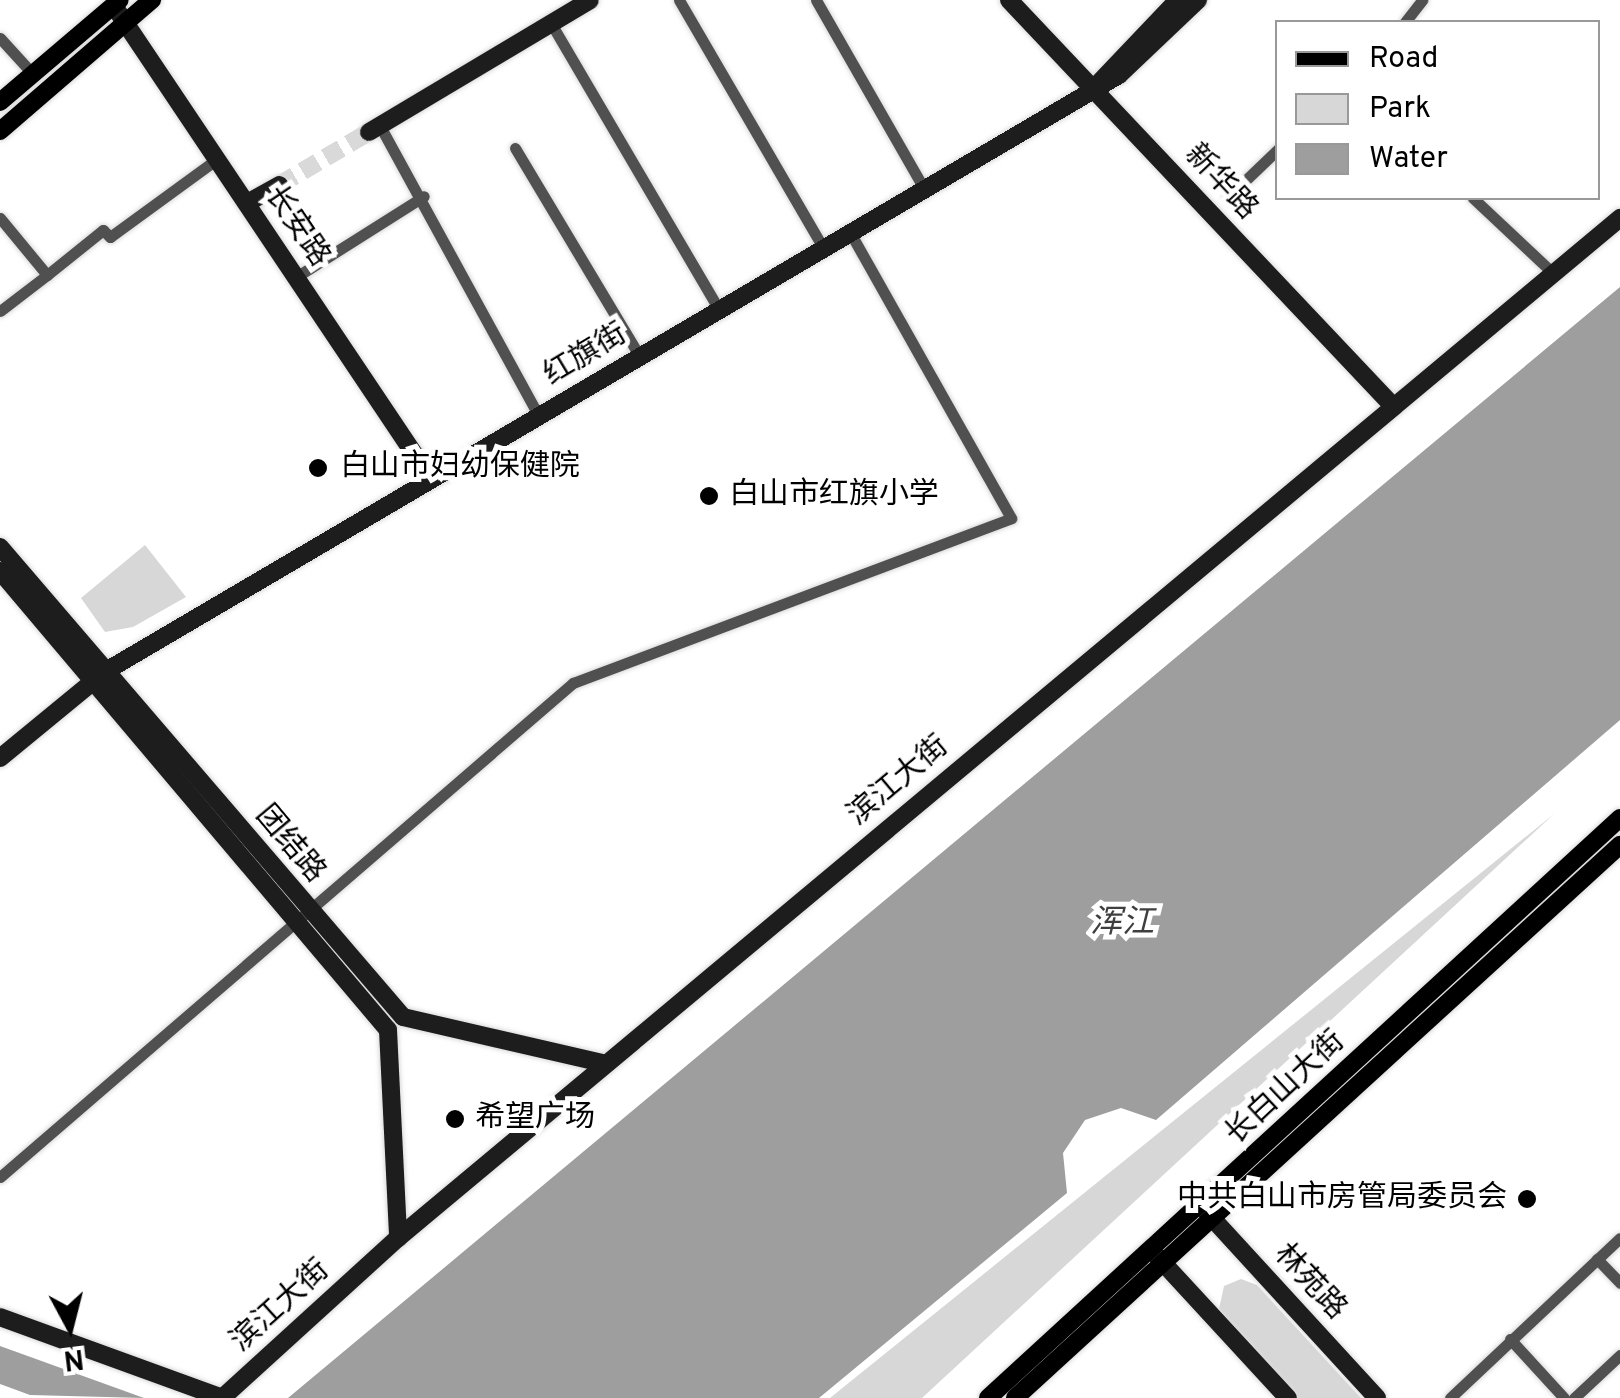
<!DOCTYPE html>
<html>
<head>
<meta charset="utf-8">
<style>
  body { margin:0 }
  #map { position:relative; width:1620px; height:1398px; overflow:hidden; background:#fff; font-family:Overpass,"Noto Sans SC",sans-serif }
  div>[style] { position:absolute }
  .green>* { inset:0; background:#d7d7d7 }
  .water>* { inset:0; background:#9e9e9e }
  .secondary-tunnel>* { height:18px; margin-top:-9px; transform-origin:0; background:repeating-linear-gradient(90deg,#d9d9d9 0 18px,transparent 0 27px) }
  .roads { filter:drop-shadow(0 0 2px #dbdbdb) drop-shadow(0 0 2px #dbdbdb) }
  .street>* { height:11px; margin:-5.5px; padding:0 5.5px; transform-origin:5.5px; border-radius:5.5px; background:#505050 }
  .secondary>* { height:18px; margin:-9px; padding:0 9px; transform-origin:9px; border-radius:9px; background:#1d1d1d }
  .primary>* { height:18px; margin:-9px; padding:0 9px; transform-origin:9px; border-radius:9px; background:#000 }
  .dots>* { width:28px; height:28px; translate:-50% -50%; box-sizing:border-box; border:5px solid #fff; border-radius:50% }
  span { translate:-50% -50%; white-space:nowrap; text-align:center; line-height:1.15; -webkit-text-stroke:10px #fff; paint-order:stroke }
  .street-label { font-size:30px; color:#000 }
  .poi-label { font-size:30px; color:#000 }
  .left { translate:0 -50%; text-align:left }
  .right { translate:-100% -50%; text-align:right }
  .water-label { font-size:32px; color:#3f3f3f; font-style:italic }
  .legend { position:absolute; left:1275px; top:20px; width:325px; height:180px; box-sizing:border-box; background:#fff; border:2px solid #999; margin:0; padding:12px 18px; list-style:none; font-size:30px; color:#000 }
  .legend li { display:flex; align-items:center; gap:20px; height:50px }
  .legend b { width:50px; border:2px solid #999 }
  .north { position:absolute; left:20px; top:1278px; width:100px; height:100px; -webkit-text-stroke:8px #fff; paint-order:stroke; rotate:173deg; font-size:28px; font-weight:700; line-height:40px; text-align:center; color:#000 }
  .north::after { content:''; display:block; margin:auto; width:35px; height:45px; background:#000; clip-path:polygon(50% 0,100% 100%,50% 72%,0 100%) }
</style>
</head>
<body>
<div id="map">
  <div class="green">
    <div style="clip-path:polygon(145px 545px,186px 597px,133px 627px,105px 632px,81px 598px)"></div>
    <div style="clip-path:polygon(1554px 814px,922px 1398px,830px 1398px)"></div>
    <div style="clip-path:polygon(1241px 1279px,1257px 1285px,1361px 1398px,1297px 1398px,1219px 1309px,1224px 1286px)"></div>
  </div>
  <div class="water">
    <div style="clip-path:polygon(1620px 287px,1620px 720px,1156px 1120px,1121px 1108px,1085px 1120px,1063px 1153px,1067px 1193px,819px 1398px,288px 1398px)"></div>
    <div style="clip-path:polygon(0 1346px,144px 1398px,30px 1395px,0 1384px)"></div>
  </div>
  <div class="secondary-tunnel">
    <div style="left:279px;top:185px;width:104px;rotate:-30.5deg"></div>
  </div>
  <div class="roads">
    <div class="street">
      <div style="left:679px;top:0;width:288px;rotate:59.8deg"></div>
      <div style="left:816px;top:0;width:219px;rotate:60.2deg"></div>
      <div style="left:1405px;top:22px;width:28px;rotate:-52deg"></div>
      <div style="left:552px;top:25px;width:330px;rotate:59.6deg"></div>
      <div style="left:0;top:38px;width:47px;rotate:47.6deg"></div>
      <div style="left:380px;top:126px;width:331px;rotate:61.3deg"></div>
      <div style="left:515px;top:148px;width:244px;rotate:59.1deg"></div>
      <div style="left:1228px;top:197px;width:69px;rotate:-43.8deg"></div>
      <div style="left:1473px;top:198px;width:111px;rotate:43.2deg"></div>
      <div style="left:0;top:218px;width:74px;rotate:50.5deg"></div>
      <div style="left:47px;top:275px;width:59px;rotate:142.5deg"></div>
      <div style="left:47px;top:275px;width:72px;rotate:-38.8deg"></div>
      <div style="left:103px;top:230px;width:10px;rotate:45deg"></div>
      <div style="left:110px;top:237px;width:132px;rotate:-36.1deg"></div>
      <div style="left:296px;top:277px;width:151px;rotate:-32.3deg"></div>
      <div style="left:0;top:1177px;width:757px;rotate:-40.77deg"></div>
      <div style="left:573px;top:683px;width:468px;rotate:-20.6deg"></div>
      <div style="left:1011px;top:518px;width:326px;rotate:-119.4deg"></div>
      <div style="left:1597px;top:1259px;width:33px;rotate:46deg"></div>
      <div style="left:1510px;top:1339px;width:80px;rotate:47.5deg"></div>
      <div style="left:1450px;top:1398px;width:233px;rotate:-43.3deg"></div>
      <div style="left:1574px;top:1398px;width:63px;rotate:-43.1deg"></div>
    </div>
    <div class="secondary">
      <div style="left:1009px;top:0;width:556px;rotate:46.6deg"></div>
      <div style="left:114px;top:6px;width:569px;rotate:56.17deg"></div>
      <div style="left:1096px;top:86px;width:119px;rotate:-46.4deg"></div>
      <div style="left:369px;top:132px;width:257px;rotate:-30.8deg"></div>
      <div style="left:247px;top:203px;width:37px;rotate:-29deg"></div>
      <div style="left:0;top:547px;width:619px;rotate:49.39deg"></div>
      <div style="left:403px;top:1017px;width:208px;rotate:13deg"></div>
      <div style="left:0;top:571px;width:601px;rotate:49.79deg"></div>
      <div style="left:388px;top:1030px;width:208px;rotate:87.2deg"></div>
      <div style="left:0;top:758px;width:137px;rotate:-39.4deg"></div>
      <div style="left:106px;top:671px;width:1175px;rotate:-30.47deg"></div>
      <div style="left:1119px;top:75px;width:109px;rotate:-43.5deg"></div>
      <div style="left:1202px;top:1207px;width:259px;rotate:47.5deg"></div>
      <div style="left:1155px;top:1254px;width:196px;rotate:47.3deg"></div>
      <div style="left:0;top:1317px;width:236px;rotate:20deg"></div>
      <div style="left:222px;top:1398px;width:238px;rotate:-42.3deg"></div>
      <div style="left:398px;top:1238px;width:1592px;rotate:-39.85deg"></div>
    </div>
    <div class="primary">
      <div style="left:0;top:102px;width:157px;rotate:-40.4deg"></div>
      <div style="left:0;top:131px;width:201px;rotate:-40.8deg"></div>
      <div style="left:988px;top:1398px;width:858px;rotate:-42.54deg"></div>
      <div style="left:1015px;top:1398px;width:820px;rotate:-42.43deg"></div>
    </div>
  </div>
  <div class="dots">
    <div style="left:318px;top:468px;background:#000"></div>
    <div style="left:709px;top:496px;background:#000"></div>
    <div style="left:455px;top:1119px;background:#000"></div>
    <div style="left:1527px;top:1199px;background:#000"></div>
  </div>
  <div class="street-label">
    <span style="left:1220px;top:183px;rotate:47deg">新华路</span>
    <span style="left:296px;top:227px;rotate:56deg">长安路</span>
    <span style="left:586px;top:356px;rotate:-31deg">红旗街</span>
    <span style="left:899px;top:782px;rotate:-40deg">滨江大街</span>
    <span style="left:289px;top:845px;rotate:50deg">团结路</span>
    <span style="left:1286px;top:1089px;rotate:-43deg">长白山大街</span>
    <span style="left:1309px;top:1283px;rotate:47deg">林苑路</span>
    <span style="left:281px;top:1307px;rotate:-42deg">滨江大街</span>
  </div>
  <div class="poi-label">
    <span class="left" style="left:340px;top:468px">白山市妇幼保健院</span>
    <span class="left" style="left:729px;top:496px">白山市红旗小学</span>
    <span class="left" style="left:475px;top:1119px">希望广场</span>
    <span class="right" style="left:1507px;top:1199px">中共白山市房管局委员会</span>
  </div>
  <div class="water-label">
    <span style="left:1122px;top:924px">浑江</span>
  </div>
  <ul class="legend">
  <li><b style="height:12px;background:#000"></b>Road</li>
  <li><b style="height:28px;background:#d7d7d7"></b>Park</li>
  <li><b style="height:28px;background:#9e9e9e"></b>Water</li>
  </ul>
  <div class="north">N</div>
</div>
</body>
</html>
